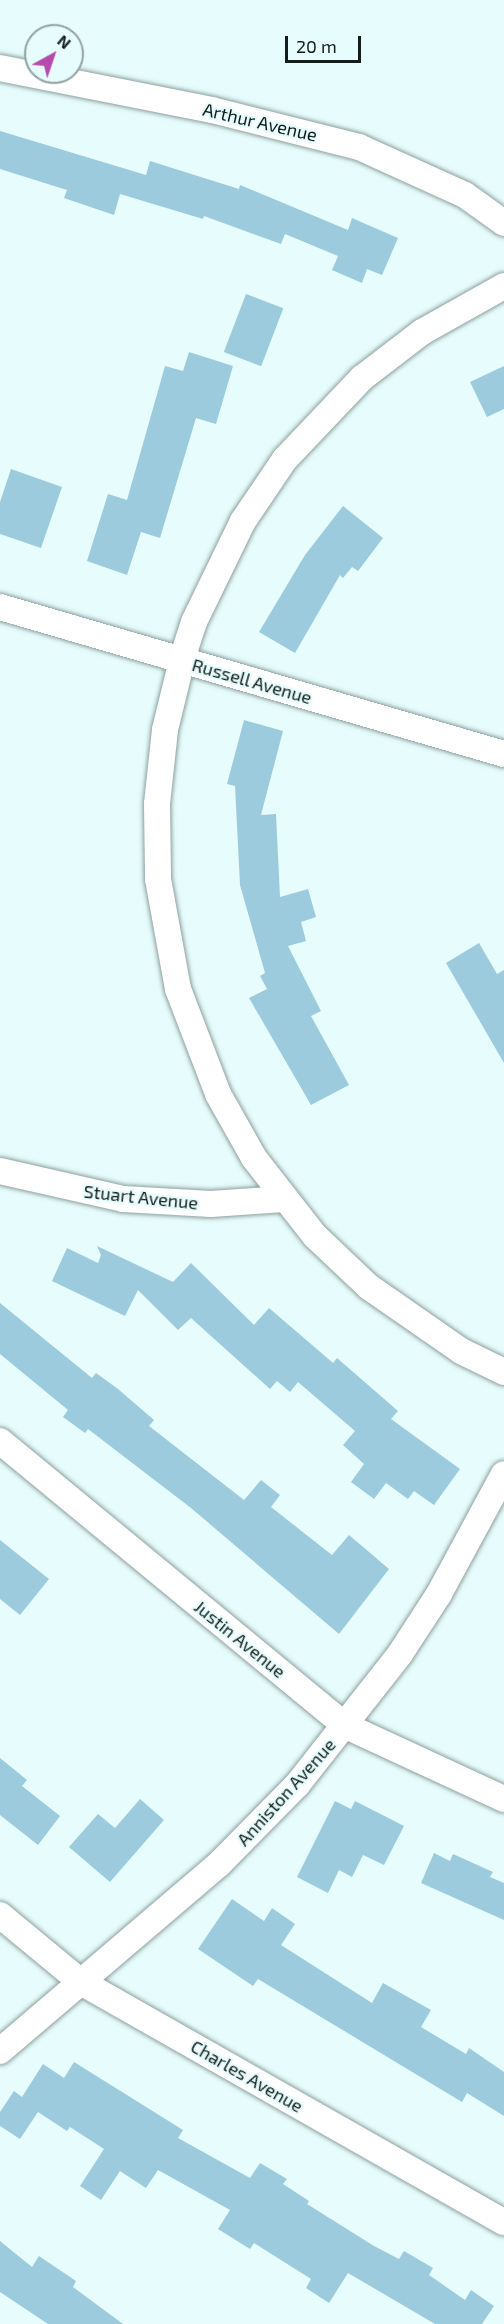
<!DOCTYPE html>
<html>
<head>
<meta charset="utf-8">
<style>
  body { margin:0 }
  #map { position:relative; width:504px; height:2324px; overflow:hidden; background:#e7fcfc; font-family:"Exo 2",sans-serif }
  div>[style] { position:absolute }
  .building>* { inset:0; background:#9ccbdd; transform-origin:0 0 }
  .roads { filter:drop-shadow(0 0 2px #8ca09f) drop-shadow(0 0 2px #8ca09f) }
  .minor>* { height:26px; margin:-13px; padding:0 13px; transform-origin:13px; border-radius:13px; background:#fff }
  span { translate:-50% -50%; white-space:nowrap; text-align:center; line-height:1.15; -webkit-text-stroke:4.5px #e7fcfc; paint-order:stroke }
  .street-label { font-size:18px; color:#141c1c }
  .north { position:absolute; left:24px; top:24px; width:60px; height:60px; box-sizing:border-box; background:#e7fcfc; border:2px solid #93a2a2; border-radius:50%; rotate:40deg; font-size:16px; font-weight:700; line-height:24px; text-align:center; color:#141c1c }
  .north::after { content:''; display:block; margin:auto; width:21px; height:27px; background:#b54cad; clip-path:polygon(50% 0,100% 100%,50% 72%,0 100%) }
  .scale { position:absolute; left:285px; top:36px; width:76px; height:27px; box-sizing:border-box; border:3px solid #141c1c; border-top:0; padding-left:8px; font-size:18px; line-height:21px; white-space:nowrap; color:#141c1c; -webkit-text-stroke:4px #e7fcfc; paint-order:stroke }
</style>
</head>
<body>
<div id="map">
  <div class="building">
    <div style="clip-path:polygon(0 131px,146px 175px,150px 161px,239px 189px,240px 185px,348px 230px,352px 218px,398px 238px,382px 275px,367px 269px,362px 283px,332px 270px,338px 256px,285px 234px,281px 244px,204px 216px,203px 219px,120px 194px,114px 215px,64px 198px,67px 190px,0 169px)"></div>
    <div style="left:246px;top:294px;width:40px;height:62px;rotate:21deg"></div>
    <div style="clip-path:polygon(189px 352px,233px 366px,216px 424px,196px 418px,160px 538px,141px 532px,127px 575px,87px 561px,108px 494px,127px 500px,165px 366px,183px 371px)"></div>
    <div style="clip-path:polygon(504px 366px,504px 409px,487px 417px,470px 382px)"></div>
    <div style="clip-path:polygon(11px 469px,62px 487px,41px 548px,0 534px,0 502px)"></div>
    <div style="clip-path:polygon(343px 506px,383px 538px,358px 571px,352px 567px,343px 578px,340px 575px,295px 653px,259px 632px,305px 555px)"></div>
    <div style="clip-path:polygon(244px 720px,283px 731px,261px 815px,276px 814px,280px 897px,308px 889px,316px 917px,301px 922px,306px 941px,288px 946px,321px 1011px,311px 1016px,349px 1085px,311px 1105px,249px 998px,267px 989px,260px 976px,265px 973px,240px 885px,235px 786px,227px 784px)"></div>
    <div style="clip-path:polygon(479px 943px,497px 974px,504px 970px,504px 1063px,446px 963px)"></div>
    <div style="clip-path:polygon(97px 1246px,173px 1282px,191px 1263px,254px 1325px,269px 1308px,333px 1363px,337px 1358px,398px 1411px,391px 1419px,460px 1469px,434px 1505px,414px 1491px,408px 1499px,386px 1483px,374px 1499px,351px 1482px,364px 1464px,343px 1445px,355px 1431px,298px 1382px,290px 1392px,277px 1381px,270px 1389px,191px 1318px,178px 1330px,138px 1290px,125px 1316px,52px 1281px,67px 1248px,98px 1263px,101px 1255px)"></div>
    <div style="clip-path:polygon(0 1303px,92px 1378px,96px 1373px,118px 1389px,154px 1420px,149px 1426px,244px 1500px,261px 1480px,280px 1495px,271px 1507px,332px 1555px,349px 1535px,389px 1569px,339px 1634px,191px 1508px,88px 1429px,85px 1433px,63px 1417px,68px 1410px,0 1354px)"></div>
    <div style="clip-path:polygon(0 1540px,49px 1579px,20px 1615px,0 1599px)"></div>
    <div style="clip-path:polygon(0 1758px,27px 1780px,22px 1786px,60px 1816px,38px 1845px,0 1815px)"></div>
    <div style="clip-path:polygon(140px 1799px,164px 1820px,110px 1882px,69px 1847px,98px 1814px,115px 1828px)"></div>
    <div style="clip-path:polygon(335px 1801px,351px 1809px,355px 1801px,404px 1826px,384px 1865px,363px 1855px,352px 1877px,339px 1870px,328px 1893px,297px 1877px)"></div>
    <div style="clip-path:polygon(434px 1853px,450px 1861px,453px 1854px,493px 1872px,490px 1877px,504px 1883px,504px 1920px,421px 1883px)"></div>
    <div style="clip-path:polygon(232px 1899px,264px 1921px,272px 1908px,295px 1924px,281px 1945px,372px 2003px,383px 1983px,431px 2010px,421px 2027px,466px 2054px,469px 2048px,504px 2072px,504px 2116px,467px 2093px,462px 2102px,258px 1979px,253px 1986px,198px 1949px)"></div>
    <div style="clip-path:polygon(74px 2062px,183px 2130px,178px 2138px,250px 2178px,260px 2163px,287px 2179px,283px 2184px,309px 2201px,307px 2204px,374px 2246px,399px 2259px,404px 2251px,433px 2268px,429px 2275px,465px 2300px,471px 2290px,494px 2306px,482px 2324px,435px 2324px,348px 2273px,329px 2303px,306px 2288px,311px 2279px,254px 2243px,250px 2249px,218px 2229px,230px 2210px,158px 2170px,146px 2188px,120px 2171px,101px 2200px,80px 2186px,104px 2149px,70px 2127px,67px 2131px,38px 2112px,20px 2139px,0 2126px,0 2112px,14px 2091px,22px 2097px,43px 2064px,64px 2078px)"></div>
    <div style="clip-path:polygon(0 2241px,32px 2267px,39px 2256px,76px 2281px,73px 2287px,123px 2324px,48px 2324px,0 2292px)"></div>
  </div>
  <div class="roads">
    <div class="minor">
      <div style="left:0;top:68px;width:216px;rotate:11.2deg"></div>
      <div style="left:212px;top:110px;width:152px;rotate:14.1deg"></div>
      <div style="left:359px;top:147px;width:116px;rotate:24.4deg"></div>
      <div style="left:465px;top:195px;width:48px;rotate:35.7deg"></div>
      <div style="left:504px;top:286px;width:94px;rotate:150.7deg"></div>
      <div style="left:422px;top:332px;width:76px;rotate:142.5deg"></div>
      <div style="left:362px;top:378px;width:112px;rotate:133.5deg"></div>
      <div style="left:285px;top:459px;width:75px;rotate:124.1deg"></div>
      <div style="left:243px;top:521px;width:112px;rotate:115.9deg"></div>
      <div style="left:194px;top:622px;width:40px;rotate:108deg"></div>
      <div style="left:182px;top:660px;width:72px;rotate:103.7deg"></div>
      <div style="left:165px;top:730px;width:74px;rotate:96.2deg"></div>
      <div style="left:157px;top:804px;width:75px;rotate:89.2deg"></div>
      <div style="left:158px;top:879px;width:112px;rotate:79.7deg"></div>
      <div style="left:178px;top:989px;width:112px;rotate:69.1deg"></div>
      <div style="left:218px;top:1094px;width:73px;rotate:60.6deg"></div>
      <div style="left:254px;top:1158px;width:99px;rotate:52deg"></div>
      <div style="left:315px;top:1236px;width:74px;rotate:43.4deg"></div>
      <div style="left:369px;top:1287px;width:112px;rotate:34.8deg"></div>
      <div style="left:461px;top:1351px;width:48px;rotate:26deg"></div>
      <div style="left:0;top:607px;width:525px;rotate:16.26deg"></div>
      <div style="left:0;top:1171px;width:126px;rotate:12.8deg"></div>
      <div style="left:123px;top:1199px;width:88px;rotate:3.3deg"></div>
      <div style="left:211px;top:1204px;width:73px;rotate:-3.9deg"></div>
      <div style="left:0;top:1441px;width:448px;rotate:39.5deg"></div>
      <div style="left:346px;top:1726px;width:174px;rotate:24.8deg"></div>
      <div style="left:0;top:1915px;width:105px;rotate:39.6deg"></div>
      <div style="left:81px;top:1982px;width:486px;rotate:29.6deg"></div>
      <div style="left:0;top:2051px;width:288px;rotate:-40.5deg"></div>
      <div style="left:219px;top:1864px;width:111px;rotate:-45.4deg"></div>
      <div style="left:297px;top:1785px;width:167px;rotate:-51.8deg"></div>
      <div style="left:400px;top:1654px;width:72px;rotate:-57deg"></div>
      <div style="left:439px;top:1594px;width:136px;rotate:-61.6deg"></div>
    </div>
  </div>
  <div class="street-label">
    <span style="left:260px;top:122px;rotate:13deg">Arthur Avenue</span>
    <span style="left:252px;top:681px;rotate:16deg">Russell Avenue</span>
    <span style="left:141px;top:1197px;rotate:6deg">Stuart Avenue</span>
    <span style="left:240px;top:1639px;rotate:39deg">Justin Avenue</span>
    <span style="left:286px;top:1792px;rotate:-48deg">Anniston Avenue</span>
    <span style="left:247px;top:2076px;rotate:30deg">Charles Avenue</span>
  </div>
  <div class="north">N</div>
  <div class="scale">20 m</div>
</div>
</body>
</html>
